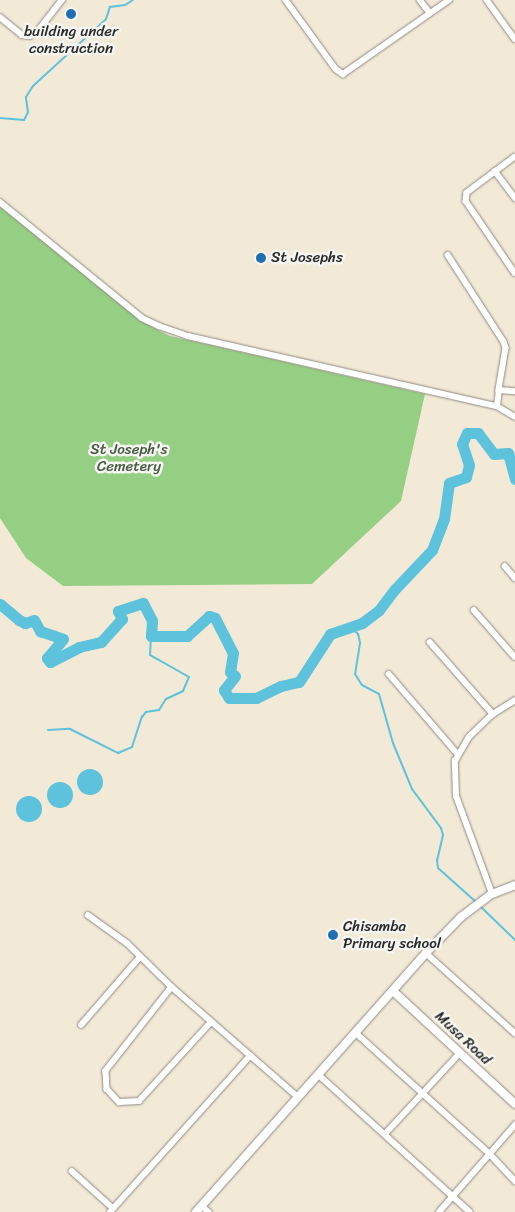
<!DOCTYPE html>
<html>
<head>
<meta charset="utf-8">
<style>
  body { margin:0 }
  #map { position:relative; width:515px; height:1212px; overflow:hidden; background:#f3e9d7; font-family:Sriracha,sans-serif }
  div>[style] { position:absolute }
  .green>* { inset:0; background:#95cf83 }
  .water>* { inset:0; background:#5dc2db }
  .round { border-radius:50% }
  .stream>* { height:2px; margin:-1px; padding:0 1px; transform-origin:1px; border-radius:1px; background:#5dc2db }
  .river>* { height:11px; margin:-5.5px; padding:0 5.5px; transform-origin:5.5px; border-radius:5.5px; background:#5dc2db }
  .roads { filter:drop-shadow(0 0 1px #8f8a81) drop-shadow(0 0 1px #8f8a81) }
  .street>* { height:5.5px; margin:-2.75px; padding:0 2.75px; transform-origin:2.75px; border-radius:2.75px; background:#fff }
  .secondary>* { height:8px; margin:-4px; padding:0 4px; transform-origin:4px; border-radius:4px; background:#fff }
  .dots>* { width:14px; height:14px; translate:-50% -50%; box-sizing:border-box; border:2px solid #f6f6f2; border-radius:50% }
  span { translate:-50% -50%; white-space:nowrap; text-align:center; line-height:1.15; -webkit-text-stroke:5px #f6f6f2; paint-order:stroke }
  .poi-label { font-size:15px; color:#2b2b2b }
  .left { translate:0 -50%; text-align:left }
  .park-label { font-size:15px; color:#4b5c45 }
  .street-label { font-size:15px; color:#2b2b2b }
</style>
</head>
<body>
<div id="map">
  <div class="green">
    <div style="clip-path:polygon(0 207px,150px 326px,170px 336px,425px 394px,401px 501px,312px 584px,63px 586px,26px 558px,0 518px)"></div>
  </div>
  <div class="water">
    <div class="round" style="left:77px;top:769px;width:26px;height:26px"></div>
    <div class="round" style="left:47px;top:782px;width:26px;height:26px"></div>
    <div class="round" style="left:16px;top:796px;width:26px;height:26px"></div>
  </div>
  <div class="stream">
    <div style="left:0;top:118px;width:24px;rotate:5deg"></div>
    <div style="left:24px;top:120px;width:9px;rotate:-63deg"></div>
    <div style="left:28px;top:112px;width:15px;rotate:-98deg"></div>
    <div style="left:26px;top:97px;width:13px;rotate:-58deg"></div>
    <div style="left:33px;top:86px;width:99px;rotate:-42.5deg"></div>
    <div style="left:106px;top:19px;width:13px;rotate:-72deg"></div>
    <div style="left:110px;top:7px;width:15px;rotate:-8deg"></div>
    <div style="left:125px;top:5px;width:9px;rotate:-32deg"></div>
    <div style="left:350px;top:627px;width:11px;rotate:41deg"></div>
    <div style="left:358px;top:634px;width:9px;rotate:77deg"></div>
    <div style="left:360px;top:643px;width:31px;rotate:99deg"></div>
    <div style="left:355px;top:674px;width:13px;rotate:58deg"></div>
    <div style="left:362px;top:685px;width:19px;rotate:28deg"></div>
    <div style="left:379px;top:694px;width:51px;rotate:74.1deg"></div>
    <div style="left:393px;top:743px;width:50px;rotate:67.6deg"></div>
    <div style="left:412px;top:789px;width:49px;rotate:53.4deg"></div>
    <div style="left:441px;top:828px;width:7px;rotate:74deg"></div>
    <div style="left:443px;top:835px;width:26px;rotate:103deg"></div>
    <div style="left:437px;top:860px;width:8px;rotate:83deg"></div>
    <div style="left:438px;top:868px;width:51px;rotate:41.8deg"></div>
    <div style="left:48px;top:730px;width:22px;rotate:-3deg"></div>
    <div style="left:70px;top:729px;width:54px;rotate:26.6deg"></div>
    <div style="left:118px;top:753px;width:15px;rotate:-23deg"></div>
    <div style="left:132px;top:747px;width:32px;rotate:-72deg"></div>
    <div style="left:142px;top:717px;width:6px;rotate:-51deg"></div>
    <div style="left:146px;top:712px;width:13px;rotate:-9deg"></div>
    <div style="left:159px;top:710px;width:13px;rotate:-58deg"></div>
    <div style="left:166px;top:699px;width:19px;rotate:-25deg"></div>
    <div style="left:183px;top:691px;width:15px;rotate:-67deg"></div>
    <div style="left:189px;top:677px;width:45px;rotate:-150.6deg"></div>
    <div style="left:150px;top:655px;width:19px;rotate:-87deg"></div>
    <div style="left:479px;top:905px;width:50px;rotate:44.2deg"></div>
  </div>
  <div class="river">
    <div style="left:0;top:604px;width:25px;rotate:40deg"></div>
    <div style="left:19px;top:620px;width:7px;rotate:27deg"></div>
    <div style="left:25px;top:623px;width:9px;rotate:-18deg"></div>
    <div style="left:34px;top:620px;width:13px;rotate:61deg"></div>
    <div style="left:40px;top:631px;width:24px;rotate:19deg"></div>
    <div style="left:63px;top:639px;width:25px;rotate:130deg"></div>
    <div style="left:47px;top:658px;width:5px;rotate:53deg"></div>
    <div style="left:50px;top:662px;width:33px;rotate:-27deg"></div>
    <div style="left:79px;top:647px;width:23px;rotate:-13deg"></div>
    <div style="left:101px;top:642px;width:31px;rotate:-48deg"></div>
    <div style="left:122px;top:619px;width:9px;rotate:-117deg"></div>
    <div style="left:118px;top:611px;width:26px;rotate:-18deg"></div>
    <div style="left:143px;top:603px;width:20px;rotate:63deg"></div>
    <div style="left:152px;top:621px;width:15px;rotate:94deg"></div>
    <div style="left:151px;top:636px;width:36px"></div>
    <div style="left:187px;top:636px;width:30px;rotate:-42deg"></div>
    <div style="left:209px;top:616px;width:6px;rotate:18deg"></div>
    <div style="left:215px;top:618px;width:39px;rotate:63deg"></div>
    <div style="left:233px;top:653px;width:19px;rotate:99deg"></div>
    <div style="left:230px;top:672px;width:6px;rotate:39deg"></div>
    <div style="left:235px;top:676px;width:18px;rotate:128deg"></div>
    <div style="left:224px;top:690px;width:9px;rotate:58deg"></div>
    <div style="left:229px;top:698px;width:27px"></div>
    <div style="left:256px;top:698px;width:28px;rotate:-26deg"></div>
    <div style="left:281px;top:686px;width:18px;rotate:-13deg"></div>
    <div style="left:299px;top:682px;width:57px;rotate:-57.1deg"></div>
    <div style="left:330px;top:634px;width:34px;rotate:-19deg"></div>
    <div style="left:362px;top:623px;width:21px;rotate:-37deg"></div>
    <div style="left:379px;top:610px;width:26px;rotate:-53deg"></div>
    <div style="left:395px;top:589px;width:54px;rotate:-46.5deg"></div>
    <div style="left:432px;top:550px;width:33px;rotate:-69deg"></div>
    <div style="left:444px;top:519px;width:36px;rotate:-82deg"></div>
    <div style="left:449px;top:483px;width:18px;rotate:-19deg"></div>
    <div style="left:466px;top:477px;width:12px;rotate:-76deg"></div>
    <div style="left:469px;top:465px;width:22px;rotate:-108deg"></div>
    <div style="left:462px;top:444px;width:12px;rotate:-66deg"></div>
    <div style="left:467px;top:433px;width:11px"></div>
    <div style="left:478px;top:433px;width:26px;rotate:53deg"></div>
    <div style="left:494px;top:454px;width:14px;rotate:-4deg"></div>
    <div style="left:508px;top:453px;width:27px;rotate:75deg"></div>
  </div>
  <div class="roads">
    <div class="street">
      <div style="left:286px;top:0;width:85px;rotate:54.1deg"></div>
      <div style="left:336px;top:69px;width:9px;rotate:36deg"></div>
      <div style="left:343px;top:74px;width:129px;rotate:-34.9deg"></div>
      <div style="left:420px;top:0;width:16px;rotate:52deg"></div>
      <div style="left:487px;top:0;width:48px;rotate:54.3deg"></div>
      <div style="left:0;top:17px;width:28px;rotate:39deg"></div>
      <div style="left:22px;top:35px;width:8px;rotate:7deg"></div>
      <div style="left:30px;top:36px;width:8px;rotate:-30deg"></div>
      <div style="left:37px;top:32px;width:41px;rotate:-52deg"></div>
      <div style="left:515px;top:157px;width:60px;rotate:143.1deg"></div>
      <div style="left:467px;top:193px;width:8px;rotate:97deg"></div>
      <div style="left:466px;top:201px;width:87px;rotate:55.8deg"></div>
      <div style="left:495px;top:171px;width:34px;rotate:53deg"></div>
      <div style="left:0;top:202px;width:183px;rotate:39.2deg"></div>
      <div style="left:142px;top:318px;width:19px;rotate:25deg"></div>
      <div style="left:159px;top:326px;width:31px;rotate:19deg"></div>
      <div style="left:188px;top:336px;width:317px;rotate:12.8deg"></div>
      <div style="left:497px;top:406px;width:21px;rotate:31deg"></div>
      <div style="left:448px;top:255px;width:103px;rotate:57.2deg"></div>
      <div style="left:504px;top:342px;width:6px;rotate:72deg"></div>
      <div style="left:506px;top:348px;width:43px;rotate:99.5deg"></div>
      <div style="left:497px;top:406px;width:16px;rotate:-83deg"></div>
      <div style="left:499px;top:390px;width:16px;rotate:4deg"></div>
      <div style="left:505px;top:566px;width:16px;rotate:50deg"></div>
      <div style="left:474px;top:610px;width:62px;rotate:48.9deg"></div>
      <div style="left:430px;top:642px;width:96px;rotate:48.8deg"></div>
      <div style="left:389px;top:674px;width:104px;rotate:49.3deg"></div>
      <div style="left:492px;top:894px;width:104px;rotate:-110.2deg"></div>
      <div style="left:456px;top:796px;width:35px;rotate:-92deg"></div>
      <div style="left:455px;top:761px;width:28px;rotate:-60deg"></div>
      <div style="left:469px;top:737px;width:33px;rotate:-44deg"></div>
      <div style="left:493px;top:714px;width:26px;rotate:-32deg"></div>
      <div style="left:88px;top:915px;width:48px;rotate:35.7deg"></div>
      <div style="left:127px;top:943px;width:63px;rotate:44.4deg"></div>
      <div style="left:172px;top:987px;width:167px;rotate:41.1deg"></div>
      <div style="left:426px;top:953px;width:120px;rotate:42deg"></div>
      <div style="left:172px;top:987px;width:107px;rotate:128.2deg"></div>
      <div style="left:106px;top:1071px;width:18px;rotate:87deg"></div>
      <div style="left:107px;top:1089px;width:18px;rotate:47deg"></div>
      <div style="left:119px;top:1102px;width:20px;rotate:-3deg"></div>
      <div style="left:139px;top:1101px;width:107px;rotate:-47.7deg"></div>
      <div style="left:81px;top:1025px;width:90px;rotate:-49.1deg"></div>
      <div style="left:355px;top:1032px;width:182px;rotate:42.1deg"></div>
      <div style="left:490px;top:1154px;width:37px;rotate:47deg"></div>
      <div style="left:318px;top:1074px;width:205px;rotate:42.2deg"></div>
      <div style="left:385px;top:1134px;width:109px;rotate:-47.2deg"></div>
      <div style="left:72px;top:1171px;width:55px;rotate:42.1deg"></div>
      <div style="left:202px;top:1206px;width:9px;rotate:41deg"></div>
      <div style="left:110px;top:1212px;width:210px;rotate:-48.1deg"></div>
      <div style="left:439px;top:1212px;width:116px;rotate:-48.9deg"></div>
    </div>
    <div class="secondary">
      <div style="left:393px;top:991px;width:166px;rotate:42.8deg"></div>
      <div style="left:196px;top:1212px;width:346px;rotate:-48.4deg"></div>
      <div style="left:426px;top:953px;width:50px;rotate:-45.8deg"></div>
      <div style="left:461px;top:917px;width:39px;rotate:-37deg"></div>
      <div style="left:492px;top:894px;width:25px;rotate:-21deg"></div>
    </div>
  </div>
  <div class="dots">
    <div style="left:71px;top:14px;background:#1f6fb2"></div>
    <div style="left:261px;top:258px;background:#1f6fb2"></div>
    <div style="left:333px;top:935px;background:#1f6fb2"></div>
  </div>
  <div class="poi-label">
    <span style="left:71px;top:40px">building under<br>construction</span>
    <span class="left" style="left:271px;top:258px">St Josephs</span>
    <span class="left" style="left:343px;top:935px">Chisamba<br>Primary school</span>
  </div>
  <div class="park-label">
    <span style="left:129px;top:458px">St Joseph's<br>Cemetery</span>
  </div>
  <div class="street-label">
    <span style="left:463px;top:1038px;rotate:43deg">Musa Road</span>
  </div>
</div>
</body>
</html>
